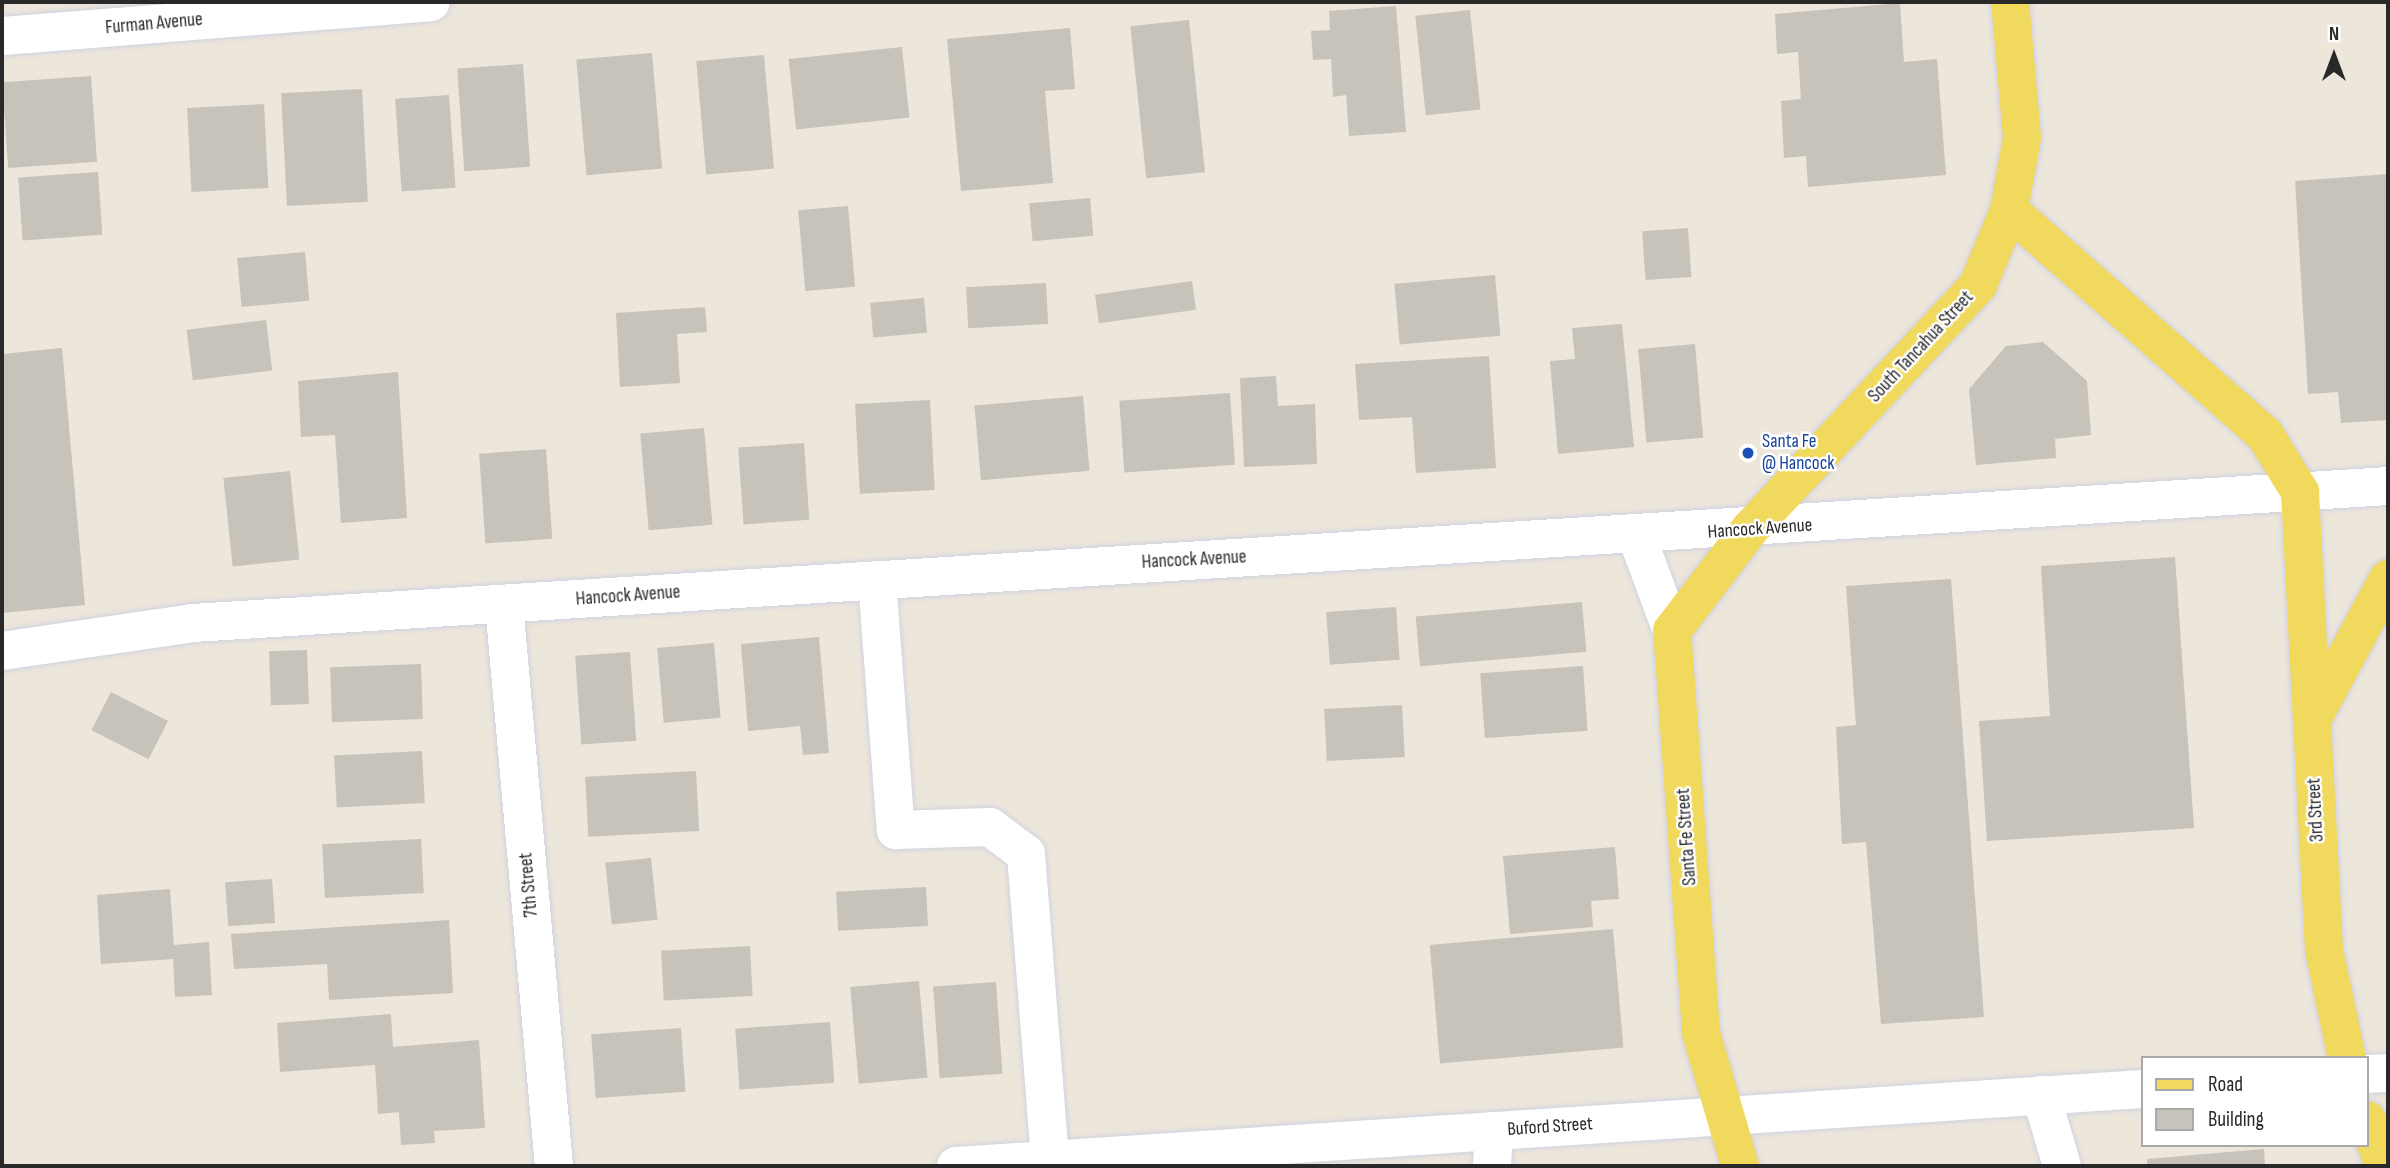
<!DOCTYPE html>
<html>
<head>
<meta charset="utf-8">
<style>
  body { margin:0 }
  #map { position:relative; width:2390px; height:1168px; overflow:hidden; background:#ece6db; font-family:"Sofia Sans Condensed",sans-serif }
  div>[style] { position:absolute }
  .building>* { inset:0; background:#c7c3bb; transform-origin:0 0 }
  .roads { filter:drop-shadow(0 0 2px #d1d2e2) drop-shadow(0 0 2px #d1d2e2) }
  .minor>* { height:38px; margin:-19px; padding:0 19px; transform-origin:19px; border-radius:19px; background:#fff }
  .major>* { height:38px; margin:-19px; padding:0 19px; transform-origin:19px; border-radius:19px; background:#f0d95c }
  .dots>* { width:19px; height:19px; translate:-50% -50%; box-sizing:border-box; border:4px solid #fff; border-radius:50% }
  span { translate:-50% -50%; white-space:nowrap; text-align:center; line-height:1.15; -webkit-text-stroke:5px #fff; paint-order:stroke }
  .street-label { font-size:19px; color:#292929 }
  .transit-label { font-size:19px; color:#164399 }
  .left { translate:0 -50%; text-align:left }
  .frame { position:absolute; inset:0; border:4px solid #292929; pointer-events:none }
  .legend { position:absolute; left:2141px; top:1056px; width:228px; height:91px; box-sizing:border-box; background:#fff; border:2px solid #a9a9a9; margin:0; padding:9px 12px; list-style:none; font-size:21px; color:#292929 }
  .legend li { display:flex; align-items:center; gap:14px; height:35px }
  .legend b { width:35px; border:2px solid #a9a9a9 }
  .north { position:absolute; left:2299px; top:21px; width:70px; height:70px; -webkit-text-stroke:5px #fff; paint-order:stroke; rotate:0deg; font-size:19px; font-weight:700; line-height:28px; text-align:center; color:#292929 }
  .north::after { content:''; display:block; margin:auto; width:24px; height:32px; background:#292929; clip-path:polygon(50% 0,100% 100%,50% 72%,0 100%) }
</style>
</head>
<body>
<div id="map">
  <div class="building">
    <div style="clip-path:polygon(1900px 3px,1904px 62px,1937px 59px,1946px 175px,1808px 187px,1806px 156px,1784px 158px,1781px 101px,1801px 99px,1798px 52px,1777px 54px,1775px 14px)"></div>
    <div style="clip-path:polygon(1396px 6px,1406px 132px,1349px 136px,1346px 95px,1333px 97px,1331px 59px,1313px 60px,1311px 31px,1330px 30px,1329px 11px)"></div>
    <div style="left:1470px;top:10px;width:100px;height:55px;rotate:84deg"></div>
    <div style="left:1189px;top:20px;width:153px;height:59px;rotate:84deg"></div>
    <div style="clip-path:polygon(1070px 28px,1075px 89px,1045px 91px,1053px 183px,961px 191px,947px 39px)"></div>
    <div style="left:902px;top:47px;width:71px;height:114px;rotate:84deg"></div>
    <div style="left:652px;top:53px;width:116px;height:76px;rotate:85deg"></div>
    <div style="left:764px;top:55px;width:114px;height:68px;rotate:85deg"></div>
    <div style="left:523px;top:64px;width:103px;height:66px;rotate:86deg"></div>
    <div style="left:91px;top:76px;width:86px;height:89px;rotate:86deg"></div>
    <div style="left:362px;top:89px;width:113px;height:81px;rotate:87deg"></div>
    <div style="left:449px;top:95px;width:93px;height:54px;rotate:86deg"></div>
    <div style="left:264px;top:104px;width:84px;height:77px;rotate:87deg"></div>
    <div style="left:98px;top:172px;width:63px;height:80px;rotate:86deg"></div>
    <div style="clip-path:polygon(2388px 174px,2388px 420px,2341px 423px,2338px 392px,2308px 394px,2295px 181px)"></div>
    <div style="left:1090px;top:198px;width:38px;height:61px;rotate:85deg"></div>
    <div style="left:848px;top:206px;width:81px;height:50px;rotate:85deg"></div>
    <div style="left:1688px;top:228px;width:49px;height:46px;rotate:86deg"></div>
    <div style="left:305px;top:252px;width:49px;height:68px;rotate:85deg"></div>
    <div style="left:1495px;top:275px;width:61px;height:101px;rotate:85deg"></div>
    <div style="left:1192px;top:281px;width:29px;height:98px;rotate:82deg"></div>
    <div style="left:1046px;top:283px;width:41px;height:80px;rotate:87deg"></div>
    <div style="left:924px;top:298px;width:35px;height:54px;rotate:85deg"></div>
    <div style="clip-path:polygon(705px 307px,707px 332px,677px 334px,680px 383px,620px 387px,616px 313px)"></div>
    <div style="left:266px;top:320px;width:51px;height:80px;rotate:83deg"></div>
    <div style="clip-path:polygon(1622px 324px,1634px 447px,1558px 454px,1550px 361px,1575px 359px,1572px 328px)"></div>
    <div style="clip-path:polygon(2043px 342px,2087px 381px,2091px 435px,2055px 439px,2056px 458px,1976px 465px,1969px 389px,2006px 346px)"></div>
    <div style="left:1695px;top:344px;width:94px;height:57px;rotate:85deg"></div>
    <div style="clip-path:polygon(62px 348px,85px 605px,2px 613px,2px 354px)"></div>
    <div style="clip-path:polygon(1489px 356px,1496px 468px,1416px 473px,1412px 417px,1359px 420px,1355px 364px)"></div>
    <div style="clip-path:polygon(398px 372px,407px 518px,341px 523px,335px 435px,301px 437px,298px 381px)"></div>
    <div style="clip-path:polygon(1276px 376px,1278px 406px,1315px 404px,1317px 464px,1244px 467px,1240px 378px)"></div>
    <div style="left:1230px;top:393px;width:72px;height:111px;rotate:86deg"></div>
    <div style="left:1083px;top:396px;width:75px;height:109px;rotate:85deg"></div>
    <div style="left:930px;top:400px;width:90px;height:75px;rotate:87deg"></div>
    <div style="left:704px;top:428px;width:97px;height:64px;rotate:85deg"></div>
    <div style="left:804px;top:443px;width:77px;height:66px;rotate:86deg"></div>
    <div style="left:546px;top:449px;width:90px;height:67px;rotate:86deg"></div>
    <div style="left:290px;top:471px;width:89px;height:67px;rotate:84deg"></div>
    <div style="clip-path:polygon(2175px 557px,2194px 828px,1987px 841px,1979px 721px,2050px 716px,2041px 566px)"></div>
    <div style="clip-path:polygon(1951px 579px,1984px 1017px,1881px 1024px,1866px 842px,1842px 844px,1836px 727px,1856px 725px,1846px 586px)"></div>
    <div style="left:1582px;top:602px;width:50px;height:167px;rotate:85deg"></div>
    <div style="left:1396px;top:607px;width:53px;height:70px;rotate:86deg"></div>
    <div style="clip-path:polygon(819px 637px,829px 753px,803px 755px,800px 726px,748px 731px,741px 644px)"></div>
    <div style="left:714px;top:643px;width:75px;height:57px;rotate:85deg"></div>
    <div style="left:307px;top:650px;width:54px;height:38px;rotate:88deg"></div>
    <div style="left:630px;top:652px;width:89px;height:55px;rotate:86deg"></div>
    <div style="left:421px;top:664px;width:55px;height:91px;rotate:88deg"></div>
    <div style="left:1583px;top:666px;width:65px;height:103px;rotate:86deg"></div>
    <div style="left:111px;top:692px;width:64px;height:43px;rotate:27deg"></div>
    <div style="left:1402px;top:705px;width:52px;height:78px;rotate:87deg"></div>
    <div style="left:422px;top:751px;width:52px;height:88px;rotate:87deg"></div>
    <div style="left:696px;top:771px;width:60px;height:111px;rotate:87deg"></div>
    <div style="left:421px;top:839px;width:54px;height:99px;rotate:87deg"></div>
    <div style="clip-path:polygon(1615px 847px,1619px 899px,1591px 901px,1593px 927px,1510px 934px,1503px 856px)"></div>
    <div style="left:651px;top:858px;width:62px;height:46px;rotate:84deg"></div>
    <div style="left:272px;top:879px;width:44px;height:47px;rotate:86deg"></div>
    <div style="left:926px;top:887px;width:39px;height:90px;rotate:87deg"></div>
    <div style="clip-path:polygon(170px 889px,174px 945px,209px 942px,212px 995px,175px 997px,173px 959px,101px 964px,97px 895px)"></div>
    <div style="clip-path:polygon(449px 920px,453px 993px,329px 1000px,327px 964px,234px 969px,231px 934px)"></div>
    <div style="left:1613px;top:929px;width:119px;height:184px;rotate:85deg"></div>
    <div style="left:750px;top:946px;width:50px;height:89px;rotate:87deg"></div>
    <div style="left:919px;top:981px;width:97px;height:69px;rotate:85deg"></div>
    <div style="left:996px;top:982px;width:92px;height:63px;rotate:86deg"></div>
    <div style="clip-path:polygon(391px 1014px,393px 1047px,479px 1040px,485px 1128px,434px 1131px,435px 1143px,401px 1145px,399px 1112px,378px 1114px,375px 1065px,280px 1072px,277px 1023px)"></div>
    <div style="left:830px;top:1022px;width:61px;height:95px;rotate:86deg"></div>
    <div style="left:681px;top:1028px;width:64px;height:90px;rotate:86deg"></div>
    <div style="clip-path:polygon(2264px 1149px,2265px 1166px,2147px 1166px,2147px 1159px)"></div>
  </div>
  <div class="roads">
    <div class="minor">
      <div style="left:2px;top:36px;width:430px;rotate:-4.5deg"></div>
      <div style="left:1637px;top:537px;width:100px;rotate:69.6deg"></div>
      <div style="left:877px;top:580px;width:251px;rotate:85.7deg"></div>
      <div style="left:896px;top:830px;width:94px;rotate:-1.8deg"></div>
      <div style="left:990px;top:827px;width:45px;rotate:36.9deg"></div>
      <div style="left:1026px;top:854px;width:307px;rotate:85.5deg"></div>
      <div style="left:504px;top:604px;width:564px;rotate:84.92deg"></div>
      <div style="left:2px;top:651px;width:193px;rotate:-8.3deg"></div>
      <div style="left:193px;top:623px;width:2199px;rotate:-3.57deg"></div>
      <div style="left:2367px;top:1074px;width:21px;rotate:-3deg"></div>
      <div style="left:2041px;top:1095px;width:74px;rotate:73.5deg"></div>
      <div style="left:956px;top:1166px;width:1189px;rotate:-3.71deg"></div>
      <div style="left:1492px;top:1166px;width:35px;rotate:-87deg"></div>
    </div>
    <div class="major">
      <div style="left:2009px;top:210px;width:341px;rotate:41.3deg"></div>
      <div style="left:2265px;top:435px;width:67px;rotate:58.4deg"></div>
      <div style="left:2300px;top:492px;width:459px;rotate:87deg"></div>
      <div style="left:2324px;top:950px;width:110px;rotate:78deg"></div>
      <div style="left:2313px;top:718px;width:158px;rotate:-61.7deg"></div>
      <div style="left:2367px;top:1120px;width:49px;rotate:69.7deg"></div>
      <div style="left:1740px;top:1166px;width:139px;rotate:-106.3deg"></div>
      <div style="left:1701px;top:1033px;width:403px;rotate:-94.1deg"></div>
      <div style="left:1672px;top:631px;width:128px;rotate:-52.6deg"></div>
      <div style="left:1750px;top:529px;width:334px;rotate:-46.9deg"></div>
      <div style="left:1978px;top:285px;width:81px;rotate:-67.5deg"></div>
      <div style="left:2009px;top:210px;width:73px;rotate:-79.8deg"></div>
      <div style="left:2022px;top:138px;width:137px;rotate:-95deg"></div>
    </div>
  </div>
  <div class="dots">
    <div style="left:1748px;top:453px;background:#1a4fb4"></div>
  </div>
  <div class="street-label">
    <span style="left:154px;top:24px;rotate:-5deg">Furman Avenue</span>
    <span style="left:1921px;top:347px;rotate:-47deg">South Tancahua Street</span>
    <span style="left:1760px;top:529px;rotate:-4deg">Hancock Avenue</span>
    <span style="left:1194px;top:560px;rotate:-3deg">Hancock Avenue</span>
    <span style="left:628px;top:596px;rotate:-4deg">Hancock Avenue</span>
    <span style="left:2316px;top:810px;rotate:-93deg">3rd Street</span>
    <span style="left:1687px;top:837px;rotate:-94deg">Santa Fe Street</span>
    <span style="left:529px;top:885px;rotate:-95deg">7th Street</span>
    <span style="left:1550px;top:1127px;rotate:-4deg">Buford Street</span>
  </div>
  <div class="transit-label">
    <span class="left" style="left:1762px;top:453px">Santa Fe<br>@ Hancock</span>
  </div>
  <div class="frame"></div>
  <ul class="legend">
  <li><b style="height:9px;background:#f0d95c"></b>Road</li>
  <li><b style="height:19px;background:#c7c3bb"></b>Building</li>
  </ul>
  <div class="north">N</div>
</div>
</body>
</html>
